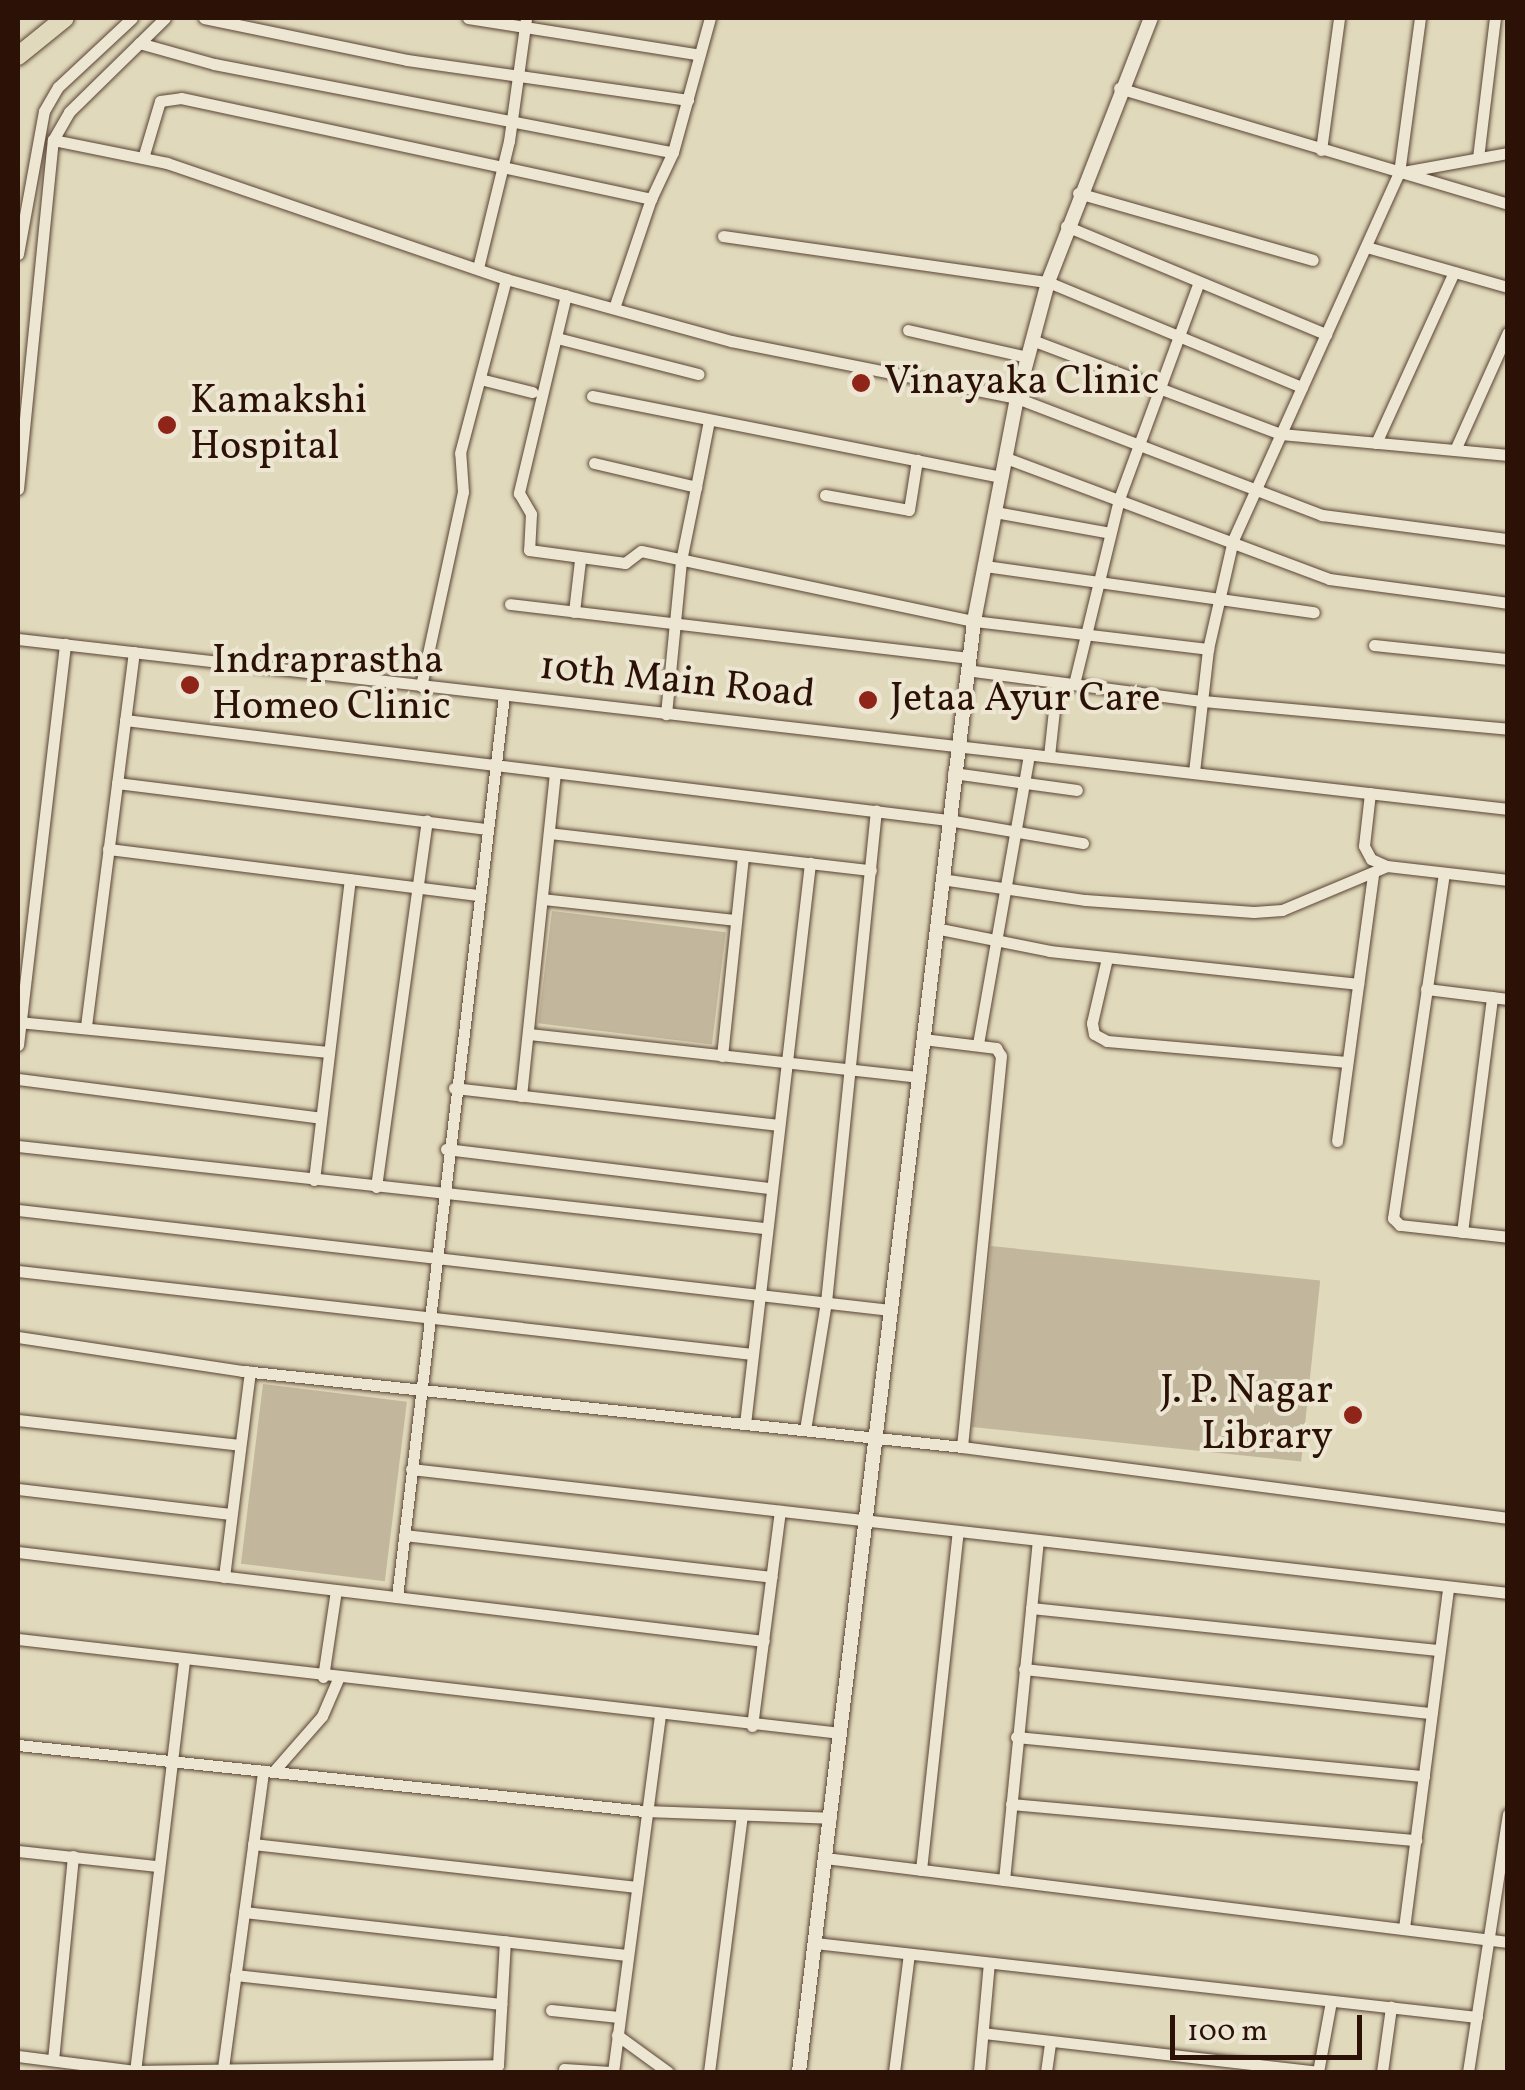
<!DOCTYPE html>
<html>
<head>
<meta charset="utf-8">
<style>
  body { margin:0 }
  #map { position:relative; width:1525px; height:2090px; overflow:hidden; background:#e1d9bb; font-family:Vollkorn,serif }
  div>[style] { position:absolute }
  .green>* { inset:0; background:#c2b79c; transform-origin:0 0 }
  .roads { filter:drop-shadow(0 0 2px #594334) drop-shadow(0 0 2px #594334) }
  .minor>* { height:11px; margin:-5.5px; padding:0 5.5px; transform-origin:5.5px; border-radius:5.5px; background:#ece6d3 }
  .tertiary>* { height:14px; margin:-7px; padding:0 7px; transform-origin:7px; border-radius:7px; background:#ece6d3 }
  .primary>* { height:18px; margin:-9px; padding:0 9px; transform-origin:9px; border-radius:9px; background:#e1d9bb }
  .dots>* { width:28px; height:28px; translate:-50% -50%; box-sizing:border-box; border:5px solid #ece6d3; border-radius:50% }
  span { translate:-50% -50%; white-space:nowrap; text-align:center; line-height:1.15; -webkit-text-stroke:8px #ece6d3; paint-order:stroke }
  .poi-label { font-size:40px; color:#2c1107 }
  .left { translate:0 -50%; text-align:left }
  .right { translate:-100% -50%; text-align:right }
  .street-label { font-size:40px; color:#2c1107 }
  .frame { position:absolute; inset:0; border:20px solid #2c1107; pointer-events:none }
  .scale { position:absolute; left:1170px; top:2015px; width:192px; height:45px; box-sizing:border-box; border:5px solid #2c1107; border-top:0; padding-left:12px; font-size:30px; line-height:35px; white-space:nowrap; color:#2c1107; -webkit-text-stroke:8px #ece6d3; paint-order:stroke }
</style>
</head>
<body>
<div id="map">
  <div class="green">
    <div style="left:552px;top:911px;width:175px;height:113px;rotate:7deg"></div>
    <div style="left:991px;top:1246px;width:331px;height:182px;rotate:6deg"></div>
    <div style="left:263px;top:1384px;width:145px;height:181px;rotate:7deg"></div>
  </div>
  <div class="roads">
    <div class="minor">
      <div style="left:204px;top:18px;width:207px;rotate:11.7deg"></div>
      <div style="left:407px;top:60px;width:284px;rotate:8.1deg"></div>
      <div style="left:468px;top:18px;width:231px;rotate:9deg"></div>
      <div style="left:139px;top:43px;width:78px;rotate:15.6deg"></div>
      <div style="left:214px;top:64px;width:467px;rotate:10.9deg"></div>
      <div style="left:1119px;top:88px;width:406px;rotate:16.6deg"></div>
      <div style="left:53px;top:140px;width:116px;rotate:11.4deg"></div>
      <div style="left:167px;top:163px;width:358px;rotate:18.9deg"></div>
      <div style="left:506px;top:279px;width:233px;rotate:15.4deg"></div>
      <div style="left:731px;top:341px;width:292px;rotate:11.3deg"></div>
      <div style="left:1017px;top:398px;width:327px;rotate:21deg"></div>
      <div style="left:1322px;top:515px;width:188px;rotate:7.4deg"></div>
      <div style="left:1321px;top:150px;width:133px;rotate:-82.2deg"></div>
      <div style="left:143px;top:158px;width:59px;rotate:-73.4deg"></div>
      <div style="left:160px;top:101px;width:21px;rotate:-8deg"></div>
      <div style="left:181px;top:98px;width:481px;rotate:12.1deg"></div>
      <div style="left:651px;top:199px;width:52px;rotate:-64.9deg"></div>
      <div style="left:673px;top:152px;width:139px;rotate:-74.6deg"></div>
      <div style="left:1478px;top:158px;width:141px;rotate:-83.1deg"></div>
      <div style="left:1403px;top:172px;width:107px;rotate:-10.3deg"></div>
      <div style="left:1078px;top:193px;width:244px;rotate:15.9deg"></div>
      <div style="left:1066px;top:226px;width:282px;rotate:22.6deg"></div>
      <div style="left:723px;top:236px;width:328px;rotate:8.1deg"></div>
      <div style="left:1048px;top:282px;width:275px;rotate:22.5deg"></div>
      <div style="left:1370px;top:248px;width:143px;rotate:15.8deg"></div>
      <div style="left:18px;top:254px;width:145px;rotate:-79.7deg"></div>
      <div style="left:44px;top:111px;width:28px;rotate:-60deg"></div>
      <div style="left:58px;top:87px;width:101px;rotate:-43deg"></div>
      <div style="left:478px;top:268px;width:131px;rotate:-76.3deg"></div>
      <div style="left:509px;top:141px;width:124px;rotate:-82.1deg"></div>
      <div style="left:566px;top:295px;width:204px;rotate:103.4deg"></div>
      <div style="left:519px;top:493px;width:24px;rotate:60deg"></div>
      <div style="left:531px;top:514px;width:36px;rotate:93deg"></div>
      <div style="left:529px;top:550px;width:97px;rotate:7.7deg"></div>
      <div style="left:625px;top:563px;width:20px;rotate:-37deg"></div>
      <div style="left:641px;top:551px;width:340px;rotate:11.9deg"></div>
      <div style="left:974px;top:621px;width:236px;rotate:6.8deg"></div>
      <div style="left:614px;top:308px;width:115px;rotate:-71.3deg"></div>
      <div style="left:908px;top:330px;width:123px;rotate:12.7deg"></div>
      <div style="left:557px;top:338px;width:146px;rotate:14.3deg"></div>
      <div style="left:1032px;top:340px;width:266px;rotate:20.7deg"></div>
      <div style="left:1281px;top:434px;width:228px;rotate:5.3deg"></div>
      <div style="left:480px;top:379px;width:54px;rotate:14deg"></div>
      <div style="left:592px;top:396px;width:417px;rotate:11.2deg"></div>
      <div style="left:1376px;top:443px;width:188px;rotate:-65.5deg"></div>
      <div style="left:1455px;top:450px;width:129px;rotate:-65.8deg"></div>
      <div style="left:1006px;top:458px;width:345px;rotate:20.5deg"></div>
      <div style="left:1329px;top:579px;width:181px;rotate:7.6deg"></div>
      <div style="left:594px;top:463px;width:105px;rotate:13.2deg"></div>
      <div style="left:696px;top:487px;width:76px;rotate:101.5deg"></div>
      <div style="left:681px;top:561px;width:154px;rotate:95.6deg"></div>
      <div style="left:696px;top:487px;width:68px;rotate:-79deg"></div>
      <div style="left:18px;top:489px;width:351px;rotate:-84.3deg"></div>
      <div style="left:53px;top:140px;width:32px;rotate:-60deg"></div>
      <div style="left:69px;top:112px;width:134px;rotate:-44.4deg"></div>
      <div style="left:825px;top:495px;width:85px;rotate:10.1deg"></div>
      <div style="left:909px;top:510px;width:51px;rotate:-80.9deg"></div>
      <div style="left:995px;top:512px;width:117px;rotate:10.3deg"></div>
      <div style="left:985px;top:566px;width:332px;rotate:8deg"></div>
      <div style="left:510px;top:604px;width:461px;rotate:6.7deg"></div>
      <div style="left:574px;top:612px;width:52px;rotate:-83.4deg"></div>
      <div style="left:18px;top:639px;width:1500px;rotate:6.51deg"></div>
      <div style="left:1374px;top:645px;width:135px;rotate:6deg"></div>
      <div style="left:966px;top:670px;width:239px;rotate:7.5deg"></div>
      <div style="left:1203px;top:701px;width:306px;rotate:5.2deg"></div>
      <div style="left:1074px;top:684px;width:190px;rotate:-76.3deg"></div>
      <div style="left:1119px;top:499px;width:231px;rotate:-69.8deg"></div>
      <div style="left:421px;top:686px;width:198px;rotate:-77.8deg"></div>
      <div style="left:463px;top:492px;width:39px;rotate:-94deg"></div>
      <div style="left:460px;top:453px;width:180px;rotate:-75.2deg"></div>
      <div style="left:125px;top:720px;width:829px;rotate:6.93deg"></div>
      <div style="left:948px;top:820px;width:137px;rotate:9.7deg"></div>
      <div style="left:1049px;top:756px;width:74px;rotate:-83.8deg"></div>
      <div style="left:1194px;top:772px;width:124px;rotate:-83.5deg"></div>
      <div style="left:1208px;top:649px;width:112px;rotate:-77.1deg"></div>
      <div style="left:1233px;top:540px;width:403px;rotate:-65.7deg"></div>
      <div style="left:1399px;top:173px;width:156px;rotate:-82.3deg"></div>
      <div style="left:953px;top:773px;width:125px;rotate:7.8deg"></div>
      <div style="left:117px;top:783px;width:373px;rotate:7.1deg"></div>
      <div style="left:1370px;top:793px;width:53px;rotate:96.5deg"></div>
      <div style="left:1364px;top:846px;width:15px;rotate:62deg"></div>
      <div style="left:1371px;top:859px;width:17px;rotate:24deg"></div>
      <div style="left:549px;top:833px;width:324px;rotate:6.6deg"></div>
      <div style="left:108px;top:849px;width:373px;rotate:7.1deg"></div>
      <div style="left:1444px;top:873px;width:349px;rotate:98.4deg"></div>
      <div style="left:1393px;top:1218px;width:10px;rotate:45deg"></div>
      <div style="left:1400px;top:1225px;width:109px;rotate:6.3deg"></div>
      <div style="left:941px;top:879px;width:146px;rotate:8.3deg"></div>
      <div style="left:1085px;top:900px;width:169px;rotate:4.1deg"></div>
      <div style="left:1254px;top:912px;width:28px;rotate:-4deg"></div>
      <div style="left:1282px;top:910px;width:114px;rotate:-22.7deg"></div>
      <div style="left:1387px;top:866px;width:122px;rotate:6.6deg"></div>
      <div style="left:542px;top:899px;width:195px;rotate:6.2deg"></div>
      <div style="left:935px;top:928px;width:117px;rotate:11.3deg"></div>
      <div style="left:1050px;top:951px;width:310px;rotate:6.1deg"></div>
      <div style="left:1107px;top:958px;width:67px;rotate:103deg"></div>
      <div style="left:1092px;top:1023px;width:11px;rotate:80deg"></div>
      <div style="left:1094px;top:1034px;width:15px;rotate:28deg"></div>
      <div style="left:1107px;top:1041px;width:241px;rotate:5deg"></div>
      <div style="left:1426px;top:989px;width:83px;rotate:7deg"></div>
      <div style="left:18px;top:1022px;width:312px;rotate:5.5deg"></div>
      <div style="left:86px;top:1026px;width:377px;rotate:-82.7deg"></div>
      <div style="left:529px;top:1034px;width:391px;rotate:6.3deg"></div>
      <div style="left:923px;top:1039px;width:74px;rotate:7deg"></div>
      <div style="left:996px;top:1048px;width:9px;rotate:58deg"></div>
      <div style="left:1001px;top:1056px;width:393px;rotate:95.7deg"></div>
      <div style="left:978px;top:1044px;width:294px;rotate:-80deg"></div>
      <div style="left:18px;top:1045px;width:404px;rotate:-83.3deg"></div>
      <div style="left:722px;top:1056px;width:201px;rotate:-84deg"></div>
      <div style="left:18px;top:1079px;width:305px;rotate:7.3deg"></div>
      <div style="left:454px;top:1088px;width:326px;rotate:6.5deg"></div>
      <div style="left:521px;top:1096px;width:325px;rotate:-84deg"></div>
      <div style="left:1337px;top:1141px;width:269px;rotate:-82.3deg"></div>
      <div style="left:18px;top:1146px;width:750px;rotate:6.27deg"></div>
      <div style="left:446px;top:1149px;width:325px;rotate:6.9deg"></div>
      <div style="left:314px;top:1180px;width:303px;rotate:-83.2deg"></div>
      <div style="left:376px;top:1187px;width:370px;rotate:-82.1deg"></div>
      <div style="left:18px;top:1210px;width:878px;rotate:6.54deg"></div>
      <div style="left:1462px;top:1232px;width:237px;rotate:-82.7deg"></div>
      <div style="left:18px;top:1271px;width:739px;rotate:6.45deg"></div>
      <div style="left:18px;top:1337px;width:228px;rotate:8.6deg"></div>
      <div style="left:243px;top:1371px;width:723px;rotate:6.03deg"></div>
      <div style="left:962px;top:1447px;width:551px;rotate:7.41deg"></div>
      <div style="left:18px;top:1420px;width:223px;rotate:6.4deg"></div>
      <div style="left:745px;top:1424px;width:565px;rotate:-83.39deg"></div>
      <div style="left:805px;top:1430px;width:130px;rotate:-80.7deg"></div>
      <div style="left:826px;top:1302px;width:494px;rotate:-84.2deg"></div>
      <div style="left:411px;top:1469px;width:1104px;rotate:6.45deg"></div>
      <div style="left:18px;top:1489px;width:214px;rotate:6.7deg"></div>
      <div style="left:404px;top:1535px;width:370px;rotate:6.5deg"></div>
      <div style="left:18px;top:1552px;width:751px;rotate:6.8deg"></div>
      <div style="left:224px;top:1577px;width:207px;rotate:-82.8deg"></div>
      <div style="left:397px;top:1597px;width:908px;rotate:-83.23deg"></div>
      <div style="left:1031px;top:1608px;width:411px;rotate:5.9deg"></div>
      <div style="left:18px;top:1639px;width:828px;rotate:6.52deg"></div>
      <div style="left:1024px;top:1669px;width:410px;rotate:6.2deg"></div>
      <div style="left:323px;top:1677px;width:88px;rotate:-81.5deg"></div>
      <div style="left:752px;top:1726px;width:217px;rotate:-82.6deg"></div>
      <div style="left:1016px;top:1737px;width:410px;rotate:5.5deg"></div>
      <div style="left:18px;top:1745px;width:629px;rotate:6.02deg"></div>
      <div style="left:644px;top:1811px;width:187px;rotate:2.1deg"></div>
      <div style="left:273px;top:1772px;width:74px;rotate:-48.8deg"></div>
      <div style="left:322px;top:1716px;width:40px;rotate:-66.6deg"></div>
      <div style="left:1011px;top:1804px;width:407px;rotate:5.1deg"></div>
      <div style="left:253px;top:1844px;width:384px;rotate:6.4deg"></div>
      <div style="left:18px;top:1851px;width:138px;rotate:6.2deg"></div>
      <div style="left:825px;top:1858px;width:688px;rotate:7.01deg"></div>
      <div style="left:921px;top:1870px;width:340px;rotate:-83.8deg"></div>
      <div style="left:1004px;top:1880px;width:341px;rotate:-84.3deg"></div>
      <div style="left:244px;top:1912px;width:385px;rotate:6.4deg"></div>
      <div style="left:1404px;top:1928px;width:343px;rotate:-82.6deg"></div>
      <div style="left:815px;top:1943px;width:666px;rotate:6.38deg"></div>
      <div style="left:235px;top:1975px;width:268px;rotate:6.2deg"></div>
      <div style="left:551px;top:2010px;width:68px;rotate:5.9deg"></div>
      <div style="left:983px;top:2033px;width:337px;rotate:6.6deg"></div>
      <div style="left:617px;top:2035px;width:63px;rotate:36deg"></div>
      <div style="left:18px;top:2056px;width:118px;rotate:7.3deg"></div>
      <div style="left:135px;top:2071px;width:363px;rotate:-0.9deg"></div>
      <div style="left:498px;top:2065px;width:124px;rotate:-86.8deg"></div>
      <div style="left:53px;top:2060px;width:205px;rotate:-84.4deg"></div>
      <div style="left:223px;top:2068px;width:300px;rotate:-82.3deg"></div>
      <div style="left:564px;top:2069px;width:46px;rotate:3.7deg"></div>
      <div style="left:135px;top:2072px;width:414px;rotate:-83.2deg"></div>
      <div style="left:613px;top:2072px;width:359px;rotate:-82.5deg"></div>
      <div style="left:709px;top:2072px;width:259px;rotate:-82.7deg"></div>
      <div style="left:894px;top:2072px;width:119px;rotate:-82.8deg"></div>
      <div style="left:979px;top:2072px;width:109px;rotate:-84.8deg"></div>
      <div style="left:1046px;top:2072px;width:30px;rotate:-82deg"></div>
      <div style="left:1318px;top:2072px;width:72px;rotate:-79.6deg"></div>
      <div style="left:1382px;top:2072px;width:66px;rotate:-82.1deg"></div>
      <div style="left:1468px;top:2072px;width:261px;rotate:-81.2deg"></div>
    </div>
    <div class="tertiary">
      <div style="left:799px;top:2072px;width:1462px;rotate:-83.12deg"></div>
      <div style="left:974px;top:621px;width:227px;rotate:-79.1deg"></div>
      <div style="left:1017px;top:398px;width:120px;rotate:-75deg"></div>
      <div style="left:1048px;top:282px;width:283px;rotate:-68.7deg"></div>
    </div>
    <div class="primary">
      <div style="left:18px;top:56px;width:60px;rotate:-39deg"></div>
    </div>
  </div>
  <div class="dots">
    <div style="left:861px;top:383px;background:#8f2418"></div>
    <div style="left:167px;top:425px;background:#8f2418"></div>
    <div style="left:190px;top:685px;background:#8f2418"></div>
    <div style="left:868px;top:700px;background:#8f2418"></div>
    <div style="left:1353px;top:1415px;background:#8f2418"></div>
  </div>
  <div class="poi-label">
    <span class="left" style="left:884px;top:383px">Vinayaka Clinic</span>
    <span class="left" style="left:190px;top:425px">Kamakshi<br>Hospital</span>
    <span class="left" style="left:212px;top:685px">Indraprastha<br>Homeo Clinic</span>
    <span class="left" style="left:890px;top:700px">Jetaa Ayur Care</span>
    <span class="right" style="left:1333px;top:1415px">J. P. Nagar<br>Library</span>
  </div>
  <div class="street-label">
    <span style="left:677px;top:682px;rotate:6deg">10th Main Road</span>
  </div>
  <div class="frame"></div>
  <div class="scale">100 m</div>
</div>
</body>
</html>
